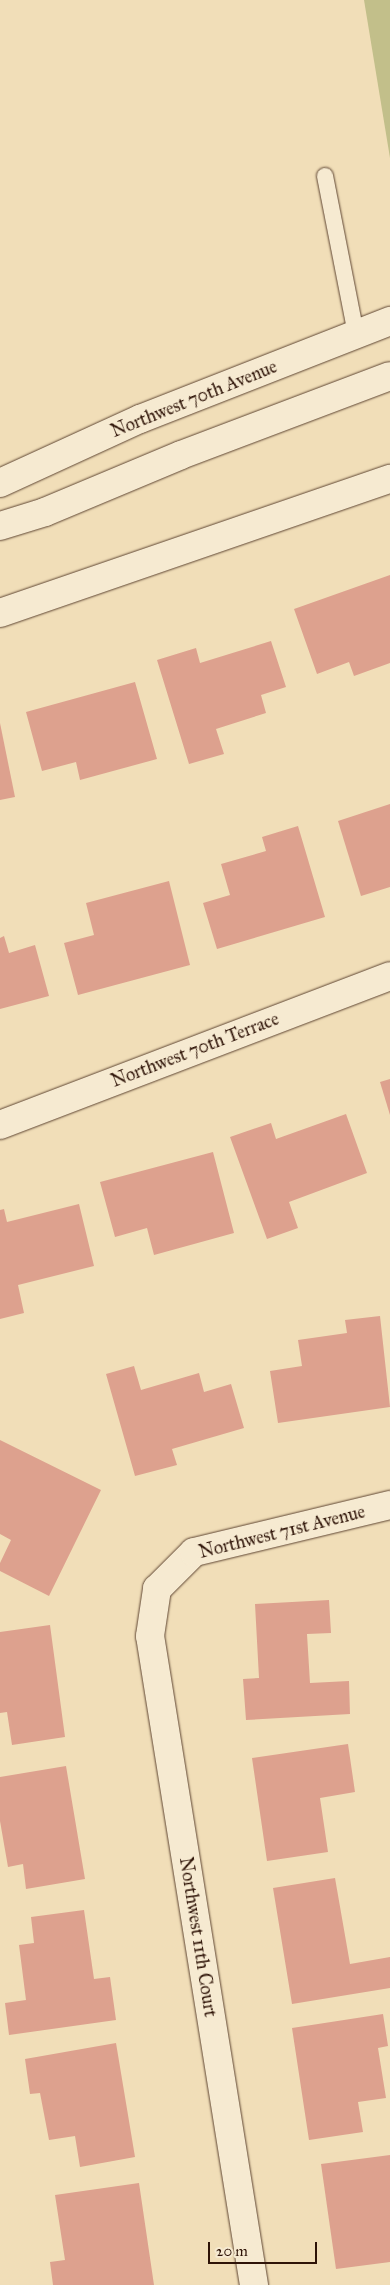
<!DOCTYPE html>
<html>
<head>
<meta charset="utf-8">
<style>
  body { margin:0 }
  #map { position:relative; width:390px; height:2285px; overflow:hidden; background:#f1deb8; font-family:"IM FELL Great Primer",serif }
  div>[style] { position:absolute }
  .green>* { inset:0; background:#c2bf8a }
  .building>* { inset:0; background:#dda18e }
  .roads { filter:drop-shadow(0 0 1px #5f4633) drop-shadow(0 0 1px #5f4633) }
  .service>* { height:16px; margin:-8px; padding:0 8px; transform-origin:8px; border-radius:8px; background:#f6ead1 }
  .minor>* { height:28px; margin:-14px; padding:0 14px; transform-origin:14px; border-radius:14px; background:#f6ead1 }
  .tertiary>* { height:28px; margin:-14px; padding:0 14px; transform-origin:14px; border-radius:14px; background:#f6ead1 }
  span { translate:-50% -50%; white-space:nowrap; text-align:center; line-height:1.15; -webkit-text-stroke:5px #f6ead1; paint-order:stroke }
  .street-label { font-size:18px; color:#2e1307 }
  .scale { position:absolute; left:208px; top:2242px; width:109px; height:22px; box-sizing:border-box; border:2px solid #2e1307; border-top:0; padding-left:6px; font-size:15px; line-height:18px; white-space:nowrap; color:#2e1307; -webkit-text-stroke:4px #f6ead1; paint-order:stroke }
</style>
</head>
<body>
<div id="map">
  <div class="green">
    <div style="clip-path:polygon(364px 0,390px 0,390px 158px)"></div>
  </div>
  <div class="building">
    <div style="clip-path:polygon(390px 575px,390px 663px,354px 676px,349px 662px,317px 674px,294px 609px)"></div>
    <div style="clip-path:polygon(271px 641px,286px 687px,261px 695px,266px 713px,216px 729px,224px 754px,189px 764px,157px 660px,196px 648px,200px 663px)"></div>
    <div style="clip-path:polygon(135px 682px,157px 759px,80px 780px,76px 762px,42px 771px,26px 712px)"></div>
    <div style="clip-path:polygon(0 723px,15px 797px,0 800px)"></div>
    <div style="clip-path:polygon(390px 804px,390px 887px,361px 896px,338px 821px)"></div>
    <div style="clip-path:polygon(298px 826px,325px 917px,217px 949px,203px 903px,230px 895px,221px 864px,266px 851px,262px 837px)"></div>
    <div style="clip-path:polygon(169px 881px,190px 965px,78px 995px,64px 943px,94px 935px,86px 903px)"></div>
    <div style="clip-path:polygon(4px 936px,9px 953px,35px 945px,49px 996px,0 1009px,0 938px)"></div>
    <div style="clip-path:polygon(390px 1079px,390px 1115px,380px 1082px)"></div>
    <div style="clip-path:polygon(346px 1114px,367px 1173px,289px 1202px,298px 1228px,267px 1239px,230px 1137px,271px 1123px,276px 1139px)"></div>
    <div style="clip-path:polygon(213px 1152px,234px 1233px,154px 1255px,147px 1228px,115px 1237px,100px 1182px)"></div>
    <div style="clip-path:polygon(79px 1204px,94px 1266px,18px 1285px,24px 1313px,0 1319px,0 1210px,4px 1209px,7px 1222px)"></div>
    <div style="clip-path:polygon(380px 1316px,390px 1407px,278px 1423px,270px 1371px,302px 1366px,298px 1340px,347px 1333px,345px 1320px)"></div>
    <div style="clip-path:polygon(134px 1366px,141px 1390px,199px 1373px,204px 1392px,231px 1384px,244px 1428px,172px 1449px,177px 1465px,135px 1476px,106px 1374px)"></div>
    <div style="clip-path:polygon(0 1440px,101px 1490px,49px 1596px,0 1571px,0 1563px,11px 1540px,0 1534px)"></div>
    <div style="clip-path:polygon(329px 1600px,331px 1633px,307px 1634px,310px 1683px,349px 1681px,350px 1714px,246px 1720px,243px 1679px,259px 1678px,255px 1604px)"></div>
    <div style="clip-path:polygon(50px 1625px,65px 1737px,12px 1745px,7px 1712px,0 1713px,0 1632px)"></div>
    <div style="clip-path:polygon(348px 1744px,355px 1792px,320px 1798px,328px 1852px,267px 1861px,252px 1758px)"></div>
    <div style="clip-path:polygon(66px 1766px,85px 1879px,26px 1889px,23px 1864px,8px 1867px,0 1821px,0 1777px)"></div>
    <div style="clip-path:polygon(335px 1878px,350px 1964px,390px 1957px,390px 1988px,292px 2004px,273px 1888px)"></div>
    <div style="clip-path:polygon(84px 1910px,94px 1979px,110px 1977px,116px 2020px,9px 2035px,5px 2003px,26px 2000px,19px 1945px,34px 1943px,31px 1917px)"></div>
    <div style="clip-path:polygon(383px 2014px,388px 2046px,378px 2048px,386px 2098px,358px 2102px,363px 2132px,309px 2140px,292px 2028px)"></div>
    <div style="clip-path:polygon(116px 2043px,135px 2157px,80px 2167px,75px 2136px,49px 2140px,40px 2093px,30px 2094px,25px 2059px)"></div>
    <div style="clip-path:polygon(390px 2155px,390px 2262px,336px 2269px,321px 2164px)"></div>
    <div style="clip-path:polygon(139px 2183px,154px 2285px,53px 2285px,50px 2262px,65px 2260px,55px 2195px)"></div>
  </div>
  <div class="roads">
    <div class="service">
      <div style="left:325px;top:176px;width:161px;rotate:78.9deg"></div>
    </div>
    <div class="minor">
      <div style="left:0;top:613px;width:412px;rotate:-19deg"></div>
      <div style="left:0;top:1125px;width:417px;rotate:-20.9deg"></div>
      <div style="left:254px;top:2285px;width:657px;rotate:-99.1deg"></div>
      <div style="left:150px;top:1636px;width:48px;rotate:-81.5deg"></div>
      <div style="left:157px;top:1589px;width:52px;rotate:-45deg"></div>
      <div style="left:194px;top:1552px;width:202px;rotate:-13.5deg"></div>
    </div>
    <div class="tertiary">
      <div style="left:0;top:483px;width:154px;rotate:-24.6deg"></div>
      <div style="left:140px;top:419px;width:269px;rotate:-21.4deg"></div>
      <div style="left:0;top:526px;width:47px;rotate:-17.3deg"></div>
      <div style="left:45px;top:512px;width:147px;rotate:-22.7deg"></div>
      <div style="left:181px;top:455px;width:223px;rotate:-20.7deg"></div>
    </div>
  </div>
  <div class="street-label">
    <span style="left:194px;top:399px;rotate:-22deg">Northwest 70th Avenue</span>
    <span style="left:195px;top:1050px;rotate:-21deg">Northwest 70th Terrace</span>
    <span style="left:282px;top:1532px;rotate:-14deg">Northwest 71st Avenue</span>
    <span style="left:198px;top:1937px;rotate:81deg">Northwest 11th Court</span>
  </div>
  <div class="scale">20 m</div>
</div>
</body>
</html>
